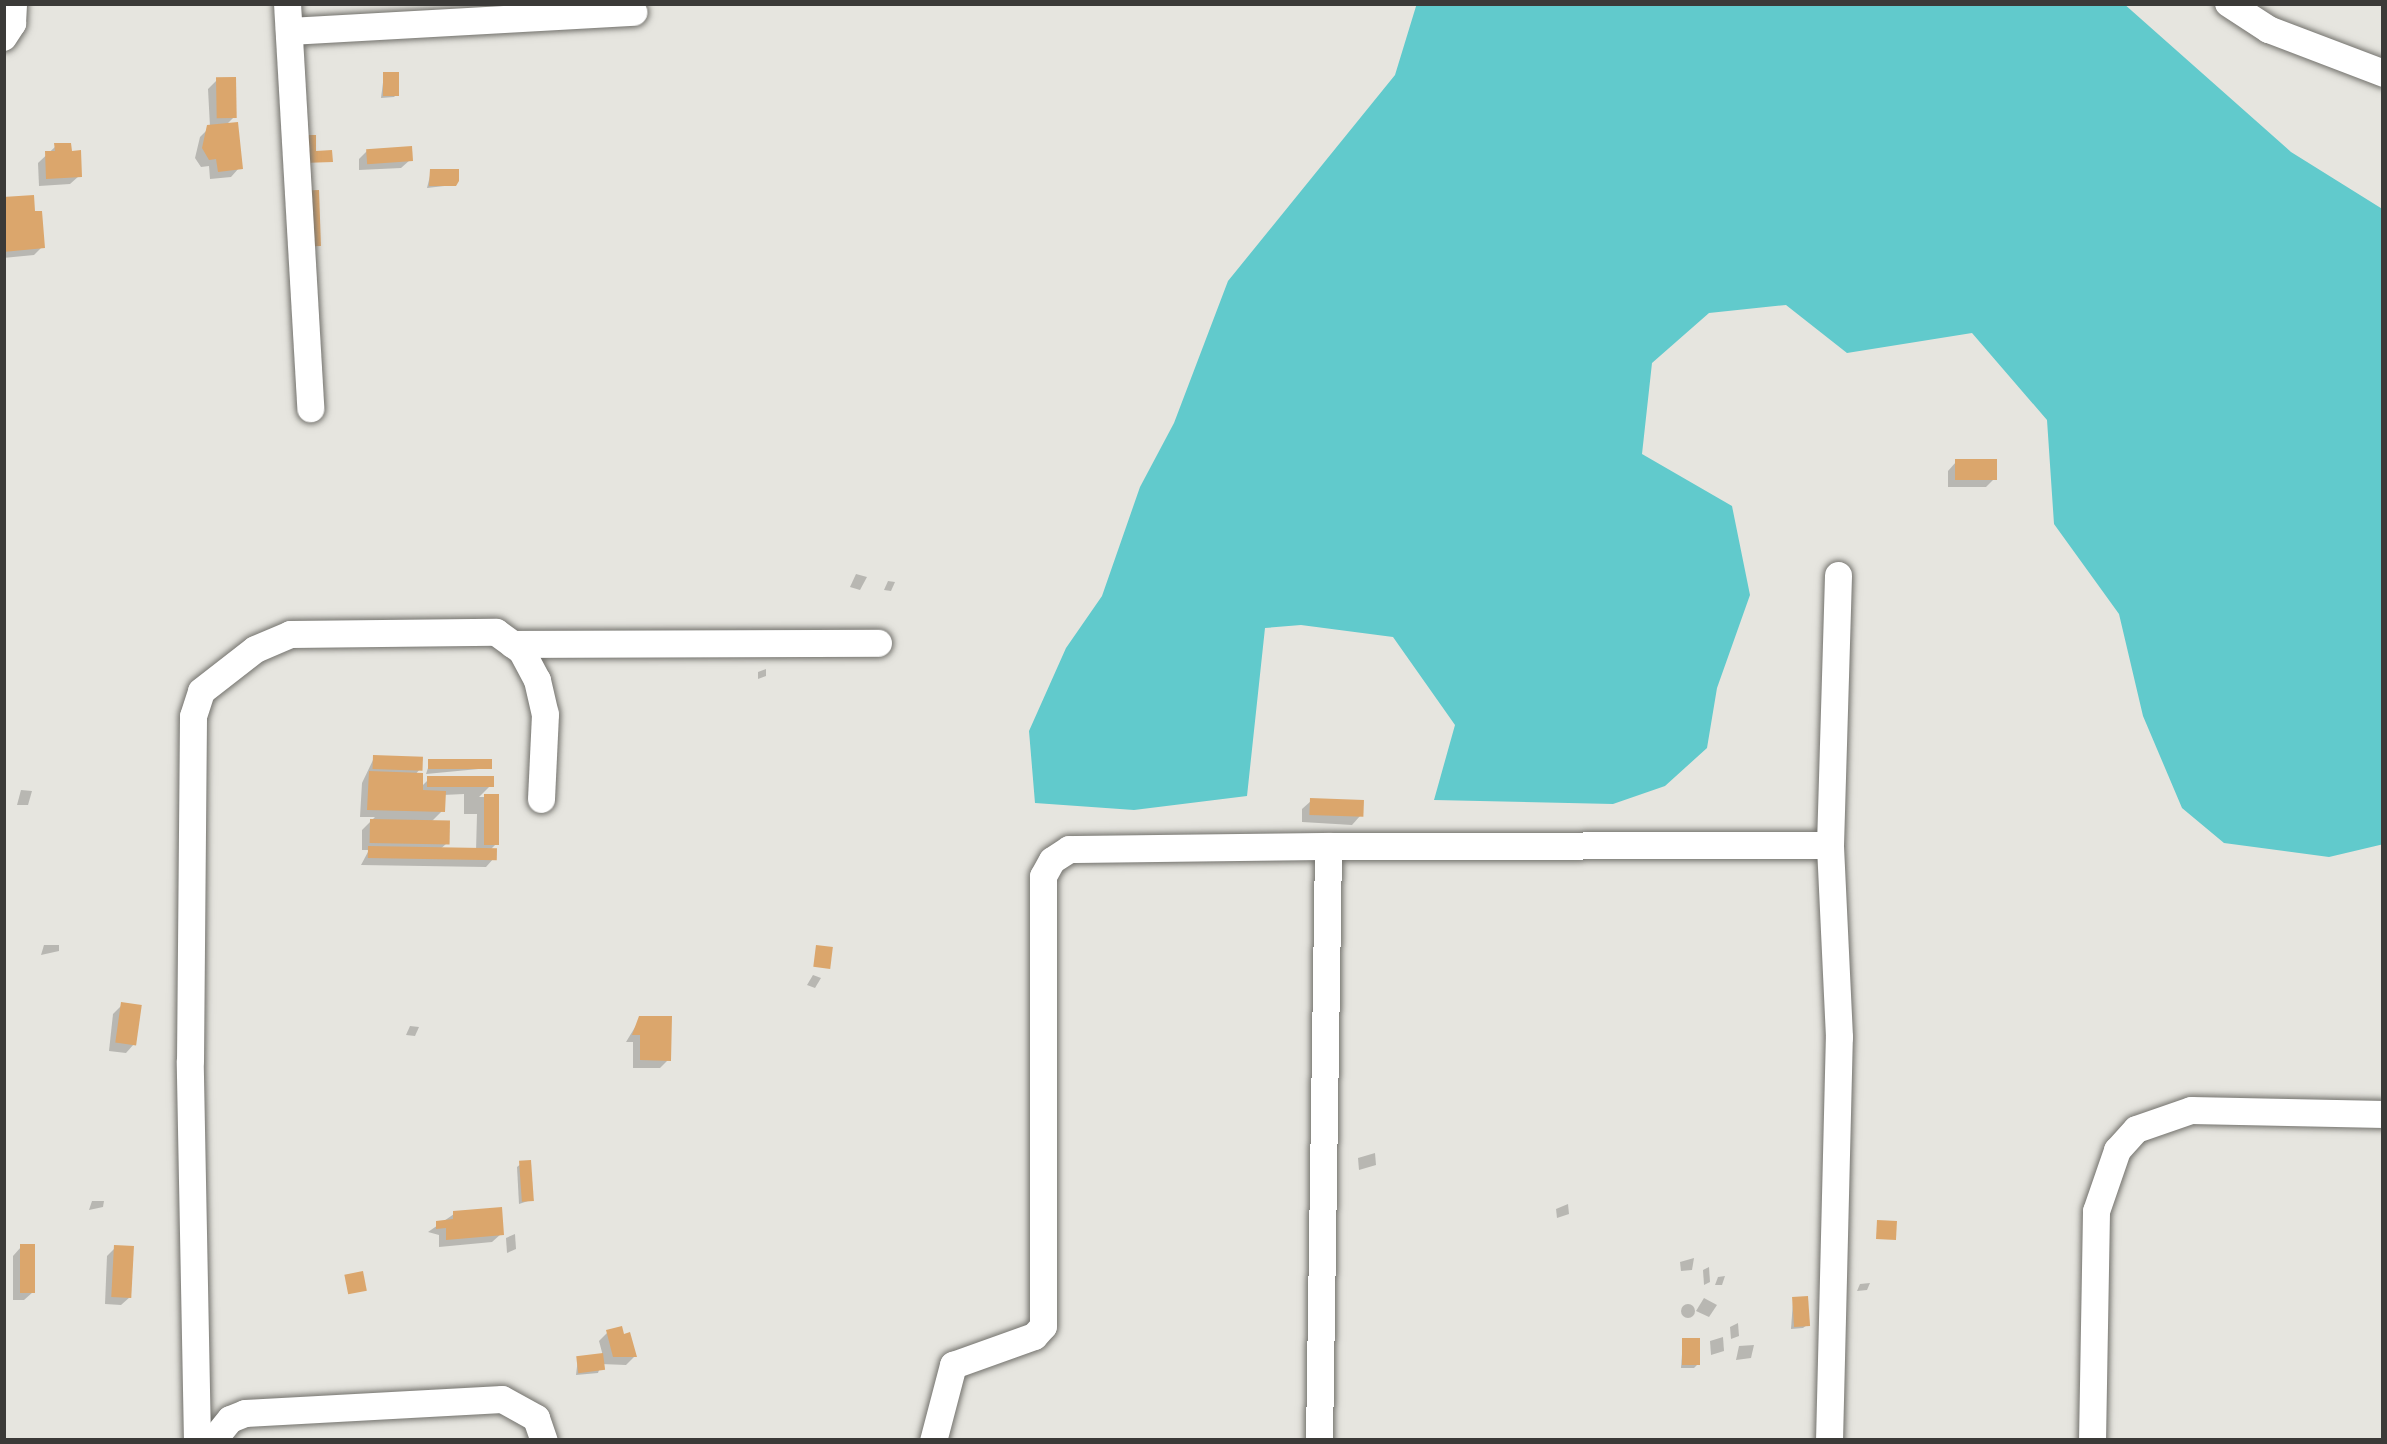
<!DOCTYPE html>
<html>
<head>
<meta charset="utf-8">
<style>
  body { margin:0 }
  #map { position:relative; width:2387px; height:1444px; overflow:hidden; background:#e6e5df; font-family:"PT Sans Narrow",sans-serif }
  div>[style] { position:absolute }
  .water>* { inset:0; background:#61cacc }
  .shadow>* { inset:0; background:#0003 }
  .round { border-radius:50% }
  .building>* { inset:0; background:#dba66c; transform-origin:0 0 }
  .roads { filter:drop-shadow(0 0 3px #72716c) drop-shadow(0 0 3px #72716c) }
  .minor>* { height:27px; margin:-13.5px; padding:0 13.5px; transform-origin:13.5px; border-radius:13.5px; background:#fff }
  span { translate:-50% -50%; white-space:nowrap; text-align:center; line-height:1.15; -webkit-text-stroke:9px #fff; paint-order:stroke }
  .frame { position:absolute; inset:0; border:6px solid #3b3a38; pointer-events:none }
</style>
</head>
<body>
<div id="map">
  <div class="water">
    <div style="clip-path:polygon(1417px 3px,2123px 3px,2291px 152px,2384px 210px,2384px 844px,2329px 857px,2224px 843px,2182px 808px,2143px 716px,2119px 614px,2054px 524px,2047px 420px,1972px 333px,1847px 353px,1786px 305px,1709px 313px,1652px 363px,1642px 454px,1732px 506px,1750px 595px,1717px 688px,1707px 748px,1665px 786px,1613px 804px,1434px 800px,1455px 725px,1393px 637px,1301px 625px,1265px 628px,1247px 796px,1134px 810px,1035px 803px,1029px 731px,1066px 648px,1102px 596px,1140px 487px,1174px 423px,1228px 281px,1395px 75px)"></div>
  </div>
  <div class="shadow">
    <div style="clip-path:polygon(384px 75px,397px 94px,394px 97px,381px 98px)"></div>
    <div style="clip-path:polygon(217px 80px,234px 117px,224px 127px,239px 168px,231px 177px,210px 179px,209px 166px,201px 167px,195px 158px,200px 137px,210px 127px,208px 89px)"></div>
    <div style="clip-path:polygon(56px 146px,69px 154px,79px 176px,70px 184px,39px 186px,38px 163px)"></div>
    <div style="clip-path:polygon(367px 151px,410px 160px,401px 168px,359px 170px,359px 159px)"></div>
    <div style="clip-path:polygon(431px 172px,453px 185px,427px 188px)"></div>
    <div style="clip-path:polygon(3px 200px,42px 247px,34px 255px,3px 258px)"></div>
    <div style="clip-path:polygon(1956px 462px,1994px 479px,1986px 487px,1948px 487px,1948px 471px)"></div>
    <div style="clip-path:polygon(856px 574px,867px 577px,860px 590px,850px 587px)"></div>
    <div style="clip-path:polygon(888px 581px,895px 582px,891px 591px,884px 590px)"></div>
    <div style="clip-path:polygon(766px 669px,766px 676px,758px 679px,758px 672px)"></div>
    <div style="clip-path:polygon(evenodd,374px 758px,420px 769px,414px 776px,420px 788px,428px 780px,490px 786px,479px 797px,496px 797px,496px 844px,489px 851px,494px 858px,486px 867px,361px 865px,369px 850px,362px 850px,362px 830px,375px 817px,360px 817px,362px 783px,374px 758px,464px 794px,464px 814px,477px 814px,476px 851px,439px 850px,446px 844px,429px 824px,442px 811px,443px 795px,464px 794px)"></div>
    <div style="clip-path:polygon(429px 765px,489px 768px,426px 774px)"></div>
    <div style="clip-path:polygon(21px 790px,32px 791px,28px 805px,17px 805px)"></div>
    <div style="clip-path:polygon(1311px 801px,1360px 816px,1352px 825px,1302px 822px,1302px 809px)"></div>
    <div style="clip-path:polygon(44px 945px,59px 945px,59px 951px,41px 955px)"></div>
    <div style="clip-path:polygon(813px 975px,821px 978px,815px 988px,807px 985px)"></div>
    <div style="clip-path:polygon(122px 1005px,134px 1044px,126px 1053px,109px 1051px,113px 1014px)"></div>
    <div style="clip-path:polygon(640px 1019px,668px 1060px,660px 1068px,633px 1068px,633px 1042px,626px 1042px)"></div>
    <div style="clip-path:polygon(410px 1026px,419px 1027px,415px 1036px,406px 1035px)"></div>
    <div style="clip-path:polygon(1375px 1153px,1376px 1165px,1359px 1170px,1358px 1158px)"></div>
    <div style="clip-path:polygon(521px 1164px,531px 1200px,519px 1204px,517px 1167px)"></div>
    <div style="clip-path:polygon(92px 1201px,104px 1201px,103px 1207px,89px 1210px)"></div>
    <div style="clip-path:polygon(1568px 1204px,1569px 1214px,1557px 1218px,1556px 1209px)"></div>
    <div style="clip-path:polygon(454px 1214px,501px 1234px,492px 1242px,439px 1247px,439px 1235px,428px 1232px)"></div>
    <div style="clip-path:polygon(515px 1234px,516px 1249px,507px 1253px,506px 1238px)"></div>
    <div style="clip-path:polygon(21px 1247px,33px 1292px,24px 1300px,13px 1300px,13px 1256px)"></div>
    <div style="clip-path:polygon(115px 1248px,130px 1297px,121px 1305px,105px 1304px,107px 1256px)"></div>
    <div style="clip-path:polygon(1694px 1258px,1692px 1270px,1681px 1271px,1680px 1262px)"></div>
    <div style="clip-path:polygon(1709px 1267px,1710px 1282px,1704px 1285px,1703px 1270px)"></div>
    <div style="clip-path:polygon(1725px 1276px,1722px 1285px,1715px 1285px,1718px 1277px)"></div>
    <div style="clip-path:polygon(1870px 1283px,1867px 1290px,1857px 1291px,1860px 1284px)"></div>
    <div style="clip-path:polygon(1704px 1298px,1717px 1305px,1709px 1317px,1696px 1311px)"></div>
    <div style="clip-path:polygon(1793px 1301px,1807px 1325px,1803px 1328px,1791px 1329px)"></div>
    <div class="round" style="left:1681px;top:1304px;width:14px;height:14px"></div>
    <div style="clip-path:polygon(1738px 1323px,1739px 1336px,1731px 1339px,1730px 1327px)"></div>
    <div style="clip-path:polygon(607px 1333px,634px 1357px,626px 1365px,601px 1364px,598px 1373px,576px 1375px,578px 1358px,603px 1356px,599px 1341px)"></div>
    <div style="clip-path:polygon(1723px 1337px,1724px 1351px,1711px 1355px,1710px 1341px)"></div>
    <div style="clip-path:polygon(1683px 1341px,1697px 1365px,1694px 1368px,1681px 1368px)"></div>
    <div style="clip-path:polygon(1754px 1345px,1751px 1358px,1736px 1360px,1739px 1346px)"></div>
  </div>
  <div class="building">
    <div style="left:383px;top:72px;width:16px;height:24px"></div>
    <div style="left:236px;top:77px;width:41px;height:20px;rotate:89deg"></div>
    <div style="clip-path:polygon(238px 122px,243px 169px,218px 172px,216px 159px,209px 160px,202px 148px,207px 125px)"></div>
    <div style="clip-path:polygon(301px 135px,316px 135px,316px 151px,332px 150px,333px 162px,302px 163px)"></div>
    <div style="clip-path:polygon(54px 143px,71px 143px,72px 151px,81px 150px,82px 177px,46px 179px,45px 151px,55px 151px)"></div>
    <div style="left:412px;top:146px;width:15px;height:46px;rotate:86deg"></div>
    <div style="clip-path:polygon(430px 169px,459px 169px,459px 181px,456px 186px,429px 186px)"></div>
    <div style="left:319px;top:190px;width:56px;height:15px;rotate:88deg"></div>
    <div style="clip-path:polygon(34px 195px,35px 211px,42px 211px,45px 248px,3px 252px,3px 197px)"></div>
    <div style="left:1955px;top:459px;width:42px;height:21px"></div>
    <div style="left:373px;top:755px;width:50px;height:14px;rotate:2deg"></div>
    <div style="left:492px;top:759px;width:10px;height:64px;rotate:90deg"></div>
    <div style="clip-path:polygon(369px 771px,423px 773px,423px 790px,446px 791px,445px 812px,367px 810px)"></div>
    <div style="left:494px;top:776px;width:11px;height:67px;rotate:90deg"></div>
    <div style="left:484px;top:794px;width:15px;height:51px"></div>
    <div style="left:1310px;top:798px;width:54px;height:17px;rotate:2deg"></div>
    <div style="left:370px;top:819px;width:80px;height:24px;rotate:1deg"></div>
    <div style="left:368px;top:846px;width:129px;height:12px;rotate:1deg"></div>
    <div style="left:816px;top:945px;width:17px;height:22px;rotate:7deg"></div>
    <div style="left:121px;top:1002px;width:21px;height:41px;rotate:8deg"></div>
    <div style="clip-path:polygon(639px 1016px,672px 1016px,671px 1061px,640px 1060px,640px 1035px,632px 1035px)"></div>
    <div style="left:531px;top:1160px;width:41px;height:12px;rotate:86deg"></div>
    <div style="clip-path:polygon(502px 1207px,504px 1235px,446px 1240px,446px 1228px,436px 1229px,436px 1221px,453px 1219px,453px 1211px)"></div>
    <div style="left:1877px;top:1220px;width:20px;height:19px;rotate:3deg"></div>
    <div style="left:20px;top:1244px;width:15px;height:49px"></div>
    <div style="left:114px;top:1245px;width:20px;height:52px;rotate:3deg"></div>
    <div style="left:363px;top:1271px;width:20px;height:19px;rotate:79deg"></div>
    <div style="left:1808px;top:1296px;width:30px;height:16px;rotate:86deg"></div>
    <div style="clip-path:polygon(622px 1326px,624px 1334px,630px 1332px,637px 1357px,613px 1357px,606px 1330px)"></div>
    <div style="left:1682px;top:1338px;width:18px;height:27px"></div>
    <div style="left:603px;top:1353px;width:17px;height:27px;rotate:83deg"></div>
  </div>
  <div class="roads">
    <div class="minor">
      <div style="left:287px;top:3px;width:406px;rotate:86.7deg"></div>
      <div style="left:2228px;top:3px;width:48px;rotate:33deg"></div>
      <div style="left:2268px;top:29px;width:124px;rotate:20.8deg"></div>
      <div style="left:289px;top:31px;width:345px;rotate:-3.2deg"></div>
      <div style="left:3px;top:37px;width:17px;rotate:-57deg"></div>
      <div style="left:12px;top:23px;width:20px;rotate:-87deg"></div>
      <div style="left:512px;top:644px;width:366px;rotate:-0.2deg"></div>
      <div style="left:197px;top:1441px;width:380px;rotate:-91.1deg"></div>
      <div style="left:190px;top:1061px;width:345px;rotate:-89.5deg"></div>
      <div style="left:193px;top:716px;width:26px;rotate:-72deg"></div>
      <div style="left:201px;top:691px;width:68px;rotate:-37.9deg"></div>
      <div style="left:255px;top:649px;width:38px;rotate:-23deg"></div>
      <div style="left:290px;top:634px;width:206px;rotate:-0.6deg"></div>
      <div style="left:496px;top:632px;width:31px;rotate:36deg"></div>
      <div style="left:521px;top:650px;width:34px;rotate:62deg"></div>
      <div style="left:537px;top:680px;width:35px;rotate:77deg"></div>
      <div style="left:545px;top:714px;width:85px;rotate:92.7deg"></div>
      <div style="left:212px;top:1441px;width:28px;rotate:-51deg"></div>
      <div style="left:230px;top:1419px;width:16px;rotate:-22deg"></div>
      <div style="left:245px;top:1413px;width:257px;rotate:-3.1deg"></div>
      <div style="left:502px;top:1399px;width:39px;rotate:29deg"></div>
      <div style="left:536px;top:1418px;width:24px;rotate:71deg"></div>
      <div style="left:933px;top:1441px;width:79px;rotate:-75.3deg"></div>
      <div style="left:953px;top:1365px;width:86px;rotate:-19.7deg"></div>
      <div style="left:1034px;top:1336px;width:13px;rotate:-48deg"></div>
      <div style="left:1043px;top:1326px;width:450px;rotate:-90deg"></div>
      <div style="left:1043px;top:876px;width:18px;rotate:-61deg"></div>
      <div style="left:1052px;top:860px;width:20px;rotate:-33deg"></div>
      <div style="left:1069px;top:849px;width:259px;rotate:-0.7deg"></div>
      <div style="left:1319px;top:1441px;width:595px;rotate:-89.13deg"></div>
      <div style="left:1328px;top:846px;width:502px;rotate:-0.11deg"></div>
      <div style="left:1829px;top:1441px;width:404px;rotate:-88.6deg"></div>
      <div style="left:1839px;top:1037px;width:192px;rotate:-92.7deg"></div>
      <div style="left:1830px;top:845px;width:270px;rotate:-88.3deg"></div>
      <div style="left:2092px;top:1441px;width:230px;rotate:-89deg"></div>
      <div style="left:2096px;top:1211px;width:65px;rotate:-71deg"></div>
      <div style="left:2117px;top:1150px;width:28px;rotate:-48deg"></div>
      <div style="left:2136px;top:1129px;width:58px;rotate:-19.1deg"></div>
      <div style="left:2191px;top:1110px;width:193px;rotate:1.2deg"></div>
    </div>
  </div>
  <div class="frame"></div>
</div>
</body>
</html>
